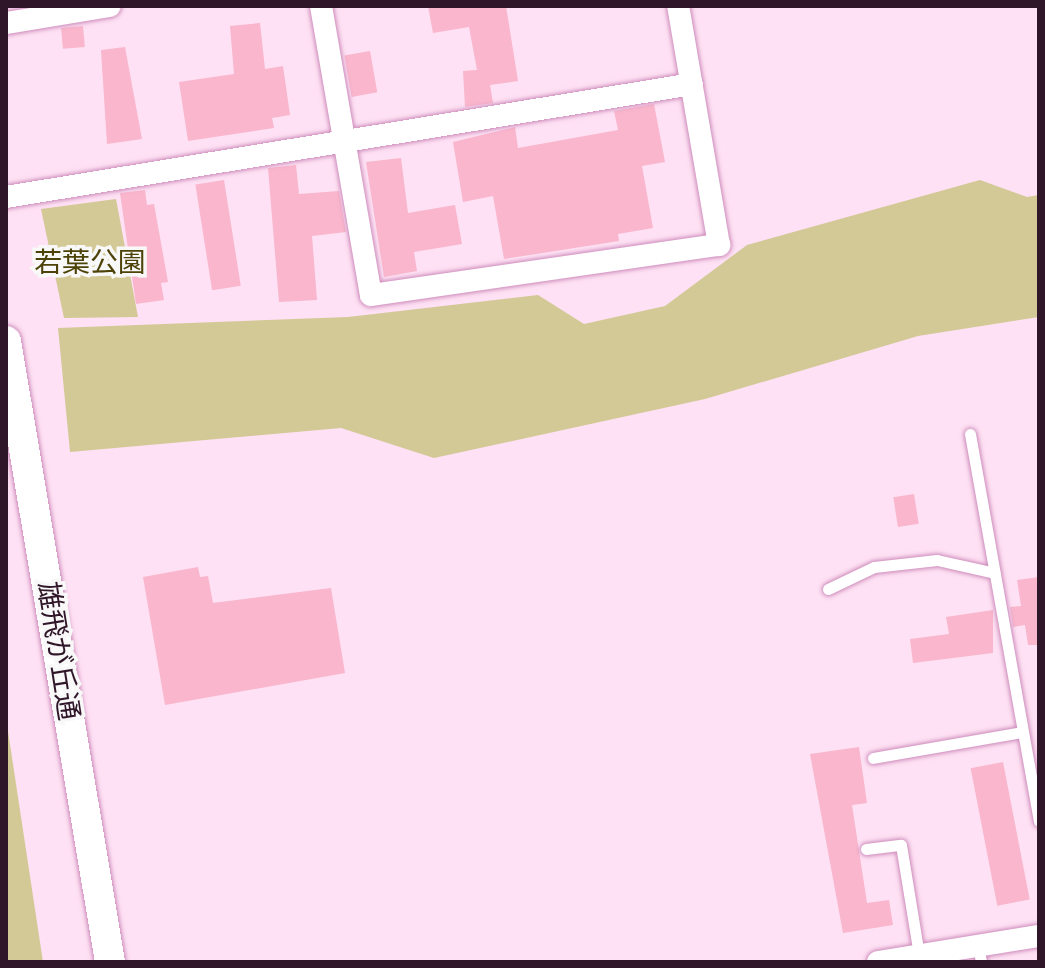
<!DOCTYPE html>
<html>
<head>
<meta charset="utf-8">
<style>
  body { margin:0 }
  #map { position:relative; width:1045px; height:968px; overflow:hidden; background:#fee1f4; font-family:"Fira Sans","Noto Sans JP",sans-serif }
  div>[style] { position:absolute }
  .green>* { inset:0; background:#d3c996 }
  .building>* { inset:0; background:#f9b6cc; transform-origin:0 0 }
  .roads { filter:drop-shadow(0 0 2px #ce8cbb) drop-shadow(0 0 2px #ce8cbb) }
  .lane>* { height:11px; margin:-5.5px; padding:0 5.5px; transform-origin:5.5px; border-radius:5.5px; background:#fff }
  .street>* { height:22px; margin:-11px; padding:0 11px; transform-origin:11px; border-radius:11px; background:#fff }
  .secondary>* { height:30px; margin:-15px; padding:0 15px; transform-origin:15px; border-radius:15px; background:#fff }
  span { translate:-50% -50%; white-space:nowrap; text-align:center; line-height:1.15; -webkit-text-stroke:7px #f8f8f8; paint-order:stroke }
  .park-label { font-size:28px; color:#4d4309 }
  .street-label { font-size:28px; color:#301629 }
  .frame { position:absolute; inset:0; border:8px solid #301629; pointer-events:none }
</style>
</head>
<body>
<div id="map">
  <div class="green">
    <div style="clip-path:polygon(980px 180px,1027px 197px,1039px 195px,1039px 317px,918px 336px,705px 399px,434px 458px,341px 428px,70px 452px,58px 328px,348px 317px,538px 295px,584px 324px,665px 306px,747px 245px)"></div>
    <div style="clip-path:polygon(116px 199px,138px 317px,64px 318px,41px 209px)"></div>
    <div style="clip-path:polygon(6px 718px,43px 962px,6px 962px)"></div>
  </div>
  <div class="building">
    <div style="clip-path:polygon(428px 6px,506px 6px,518px 81px,490px 85px,493px 103px,465px 107px,463px 71px,477px 70px,469px 27px,433px 33px)"></div>
    <div style="clip-path:polygon(260px 23px,265px 69px,283px 66px,290px 115px,272px 118px,274px 128px,188px 141px,179px 82px,234px 74px,230px 26px)"></div>
    <div style="left:83px;top:26px;width:21px;height:22px;rotate:85deg"></div>
    <div style="clip-path:polygon(125px 47px,142px 139px,107px 144px,101px 50px)"></div>
    <div style="left:370px;top:51px;width:42px;height:26px;rotate:80deg"></div>
    <div style="clip-path:polygon(654px 104px,665px 162px,642px 166px,653px 228px,618px 234px,619px 241px,504px 259px,493px 196px,463px 202px,453px 142px,515px 127px,518px 148px,618px 130px,614px 111px)"></div>
    <div style="clip-path:polygon(401px 158px,408px 213px,455px 205px,462px 244px,414px 252px,417px 271px,384px 277px,366px 162px)"></div>
    <div style="clip-path:polygon(296px 165px,299px 194px,339px 191px,346px 232px,312px 236px,317px 300px,279px 302px,268px 168px)"></div>
    <div style="left:224px;top:180px;width:107px;height:29px;rotate:81deg"></div>
    <div style="clip-path:polygon(145px 190px,147px 205px,154px 204px,168px 282px,161px 283px,164px 300px,136px 304px,120px 193px)"></div>
    <div style="left:914px;top:494px;width:30px;height:21px;rotate:81deg"></div>
    <div style="clip-path:polygon(198px 567px,200px 577px,208px 576px,213px 603px,331px 588px,345px 673px,165px 705px,143px 577px)"></div>
    <div style="clip-path:polygon(1039px 577px,1039px 645px,1028px 645px,1025px 625px,1013px 627px,1010px 607px,1021px 606px,1017px 580px)"></div>
    <div style="clip-path:polygon(993px 610px,993px 653px,913px 663px,910px 639px,949px 634px,946px 617px)"></div>
    <div style="clip-path:polygon(859px 747px,867px 803px,852px 805px,867px 903px,889px 900px,893px 925px,843px 933px,810px 754px)"></div>
    <div style="left:1003px;top:762px;width:140px;height:33px;rotate:79deg"></div>
  </div>
  <div class="roads">
    <div class="lane">
      <div style="left:970px;top:434px;width:393px;rotate:79.9deg"></div>
      <div style="left:828px;top:589px;width:51px;rotate:-25.6deg"></div>
      <div style="left:874px;top:567px;width:63px;rotate:-6.3deg"></div>
      <div style="left:937px;top:560px;width:59px;rotate:12.6deg"></div>
      <div style="left:873px;top:758px;width:151px;rotate:-9.9deg"></div>
      <div style="left:866px;top:849px;width:35px;rotate:-7deg"></div>
      <div style="left:901px;top:845px;width:111px;rotate:80.7deg"></div>
      <div style="left:978px;top:946px;width:16px;rotate:79deg"></div>
    </div>
    <div class="street">
      <div style="left:321px;top:6px;width:293px;rotate:80.2deg"></div>
      <div style="left:371px;top:295px;width:352px;rotate:-8.2deg"></div>
      <div style="left:719px;top:245px;width:242px;rotate:-99.7deg"></div>
      <div style="left:6px;top:23px;width:105px;rotate:-9.3deg"></div>
      <div style="left:6px;top:197px;width:695px;rotate:-9.35deg"></div>
      <div style="left:878px;top:962px;width:163px;rotate:-9.2deg"></div>
    </div>
    <div class="secondary">
      <div style="left:6px;top:341px;width:630px;rotate:80.49deg"></div>
    </div>
  </div>
  <div class="park-label">
    <span style="left:90px;top:263px">若葉公園</span>
  </div>
  <div class="street-label">
    <span style="left:58px;top:651px;rotate:81deg">雄飛が丘通</span>
  </div>
  <div class="frame"></div>
</div>
</body>
</html>
